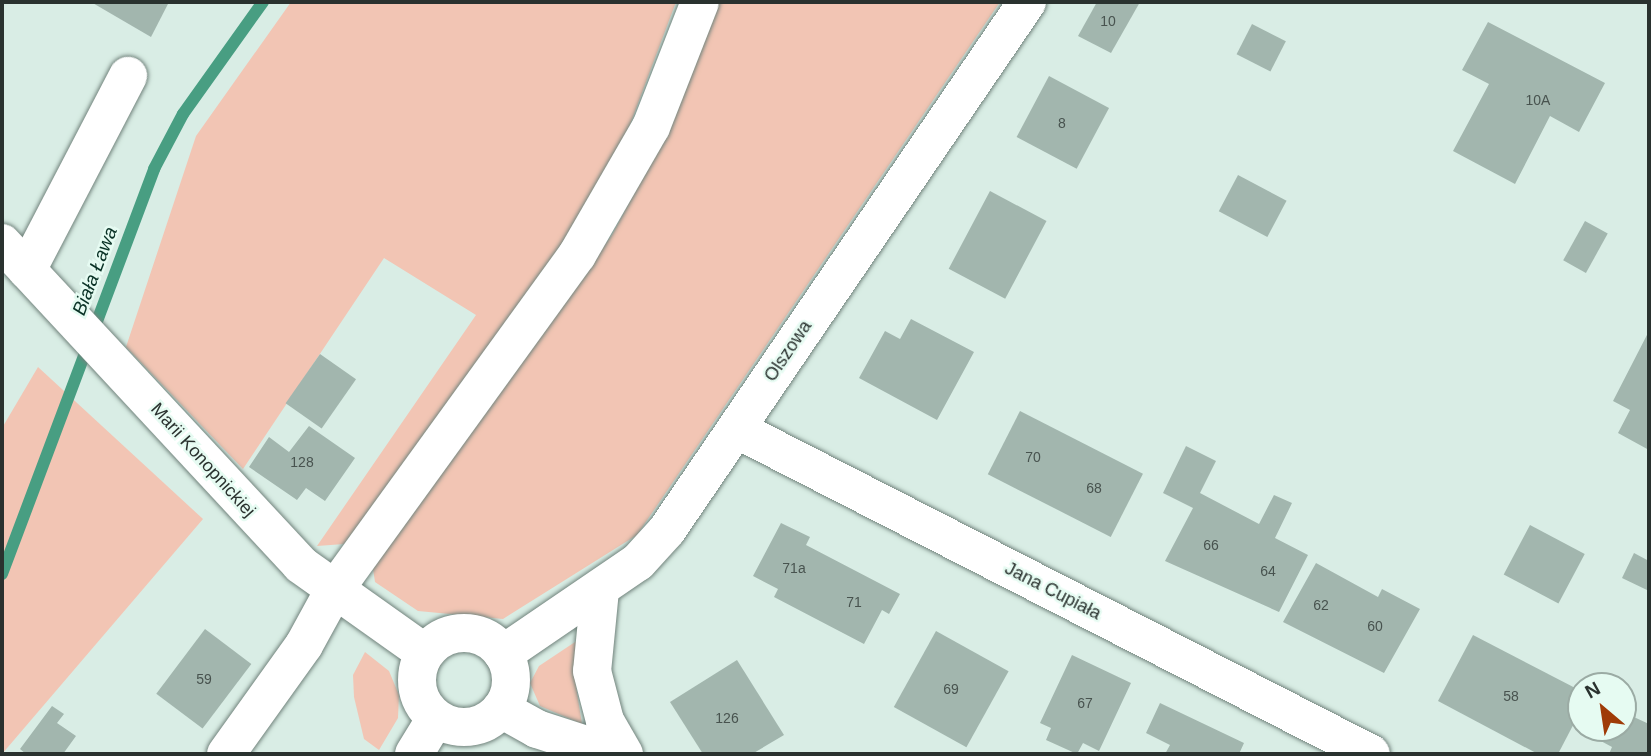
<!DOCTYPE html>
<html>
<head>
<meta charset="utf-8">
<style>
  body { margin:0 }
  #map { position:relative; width:1651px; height:756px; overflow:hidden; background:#d9ede5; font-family:Arial,sans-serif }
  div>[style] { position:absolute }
  .green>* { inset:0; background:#f2c5b4 }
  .stream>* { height:12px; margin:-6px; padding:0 6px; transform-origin:6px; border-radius:6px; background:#489e82 }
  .building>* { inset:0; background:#a2b6ae; transform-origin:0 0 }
  .roads { filter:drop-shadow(0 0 2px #71837c) drop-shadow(0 0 2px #71837c) }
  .minor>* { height:38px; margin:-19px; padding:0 19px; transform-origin:19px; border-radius:19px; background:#fff }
  .minor>.ring { margin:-19px; padding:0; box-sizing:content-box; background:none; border:38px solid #fff; border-radius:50% }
  span { translate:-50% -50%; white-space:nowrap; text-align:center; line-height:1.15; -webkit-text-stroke:5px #e6fbf2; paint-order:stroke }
  .number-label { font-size:14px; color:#48534f }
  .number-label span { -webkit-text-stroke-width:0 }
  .street-label { font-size:18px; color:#2a322f }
  .water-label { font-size:19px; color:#0a3226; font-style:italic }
  .frame { position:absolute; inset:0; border:4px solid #2a322f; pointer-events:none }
  .north { position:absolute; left:1567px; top:672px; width:70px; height:70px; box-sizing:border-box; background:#e6fbf2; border:2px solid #9baba4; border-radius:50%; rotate:331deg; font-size:19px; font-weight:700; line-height:28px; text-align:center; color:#2a322f }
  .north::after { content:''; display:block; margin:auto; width:24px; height:32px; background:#9f3b07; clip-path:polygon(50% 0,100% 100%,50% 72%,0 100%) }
</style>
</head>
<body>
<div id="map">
  <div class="green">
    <div style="clip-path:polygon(291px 2px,676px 2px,612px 173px,558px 267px,344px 544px,317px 546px,476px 315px,384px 258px,243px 469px,126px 347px,196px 136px)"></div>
    <div style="clip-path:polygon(716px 2px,1000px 2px,637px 535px,503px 619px,418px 611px,375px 582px,372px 562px,612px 235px,665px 136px)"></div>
    <div style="clip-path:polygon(38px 367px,203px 519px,2px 754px,2px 428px)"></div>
    <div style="clip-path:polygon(578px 640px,575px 680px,582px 724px,540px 706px,530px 683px,539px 666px)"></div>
    <div style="clip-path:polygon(365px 652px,389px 671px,399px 695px,398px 718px,379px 750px,364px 739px,354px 697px,353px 675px)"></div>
  </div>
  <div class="stream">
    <div style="left:2px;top:574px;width:433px;rotate:-69.4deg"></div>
    <div style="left:154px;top:169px;width:62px;rotate:-62.2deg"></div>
    <div style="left:183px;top:114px;width:138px;rotate:-54.5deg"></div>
  </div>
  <div class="building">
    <div style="clip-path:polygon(91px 2px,169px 2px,151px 37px)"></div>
    <div style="clip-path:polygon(1097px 2px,1140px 2px,1111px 53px,1078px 36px)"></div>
    <div style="clip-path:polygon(1488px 22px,1605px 83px,1579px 132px,1550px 116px,1515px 184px,1453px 151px,1489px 84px,1462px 70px)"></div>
    <div style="left:1252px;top:24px;width:38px;height:34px;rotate:27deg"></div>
    <div style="left:1049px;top:76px;width:68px;height:69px;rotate:28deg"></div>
    <div style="left:1238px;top:175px;width:55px;height:41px;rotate:28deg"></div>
    <div style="left:990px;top:191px;width:64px;height:88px;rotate:28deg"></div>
    <div style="left:1585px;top:221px;width:26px;height:45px;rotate:29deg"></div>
    <div style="clip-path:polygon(911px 319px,974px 352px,937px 420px,859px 378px,885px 331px,900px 339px)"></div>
    <div style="clip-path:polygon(1649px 331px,1649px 450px,1618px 433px,1630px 410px,1613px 401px)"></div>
    <div style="left:320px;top:354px;width:44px;height:60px;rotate:35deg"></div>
    <div style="left:1020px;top:411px;width:138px;height:71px;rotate:27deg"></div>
    <div style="clip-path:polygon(309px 426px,355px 458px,325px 501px,306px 488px,297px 500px,249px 467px,269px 437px,289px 452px)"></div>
    <div style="clip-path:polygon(1186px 446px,1216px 461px,1200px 493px,1259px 524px,1274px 495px,1292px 503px,1275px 538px,1308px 555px,1279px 612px,1165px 561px,1193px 508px,1163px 493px)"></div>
    <div style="clip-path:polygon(781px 523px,810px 537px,806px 545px,900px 594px,889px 614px,882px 610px,864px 644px,774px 597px,778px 589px,753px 576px)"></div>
    <div style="left:1530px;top:525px;width:62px;height:56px;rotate:28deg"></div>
    <div style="clip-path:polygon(1634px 553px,1649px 561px,1647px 590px,1622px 578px)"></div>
    <div style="clip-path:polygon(1316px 563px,1378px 597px,1382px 589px,1420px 609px,1384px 673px,1283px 622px)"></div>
    <div style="left:205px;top:629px;width:58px;height:81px;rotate:37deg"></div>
    <div style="left:936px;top:631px;width:83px;height:87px;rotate:29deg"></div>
    <div style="clip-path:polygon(1473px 635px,1581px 691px,1581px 710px,1558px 754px,1538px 754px,1438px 701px)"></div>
    <div style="clip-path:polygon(1072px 655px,1131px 683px,1099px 751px,1083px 743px,1077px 754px,1046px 740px,1051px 728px,1040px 723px)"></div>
    <div style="clip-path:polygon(737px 660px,784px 735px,752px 754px,703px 754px,670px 702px)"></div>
    <div style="clip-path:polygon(1160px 703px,1244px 743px,1239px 754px,1165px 754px,1170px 745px,1146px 733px)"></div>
    <div style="clip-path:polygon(52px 706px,64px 714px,57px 723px,76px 736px,63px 754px,26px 754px,20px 749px)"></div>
    <div style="clip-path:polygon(1623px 712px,1649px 724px,1649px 754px,1609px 754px,1612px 747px,1599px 740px,1605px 728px,1623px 728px)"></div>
  </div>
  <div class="roads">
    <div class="minor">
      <div style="left:2px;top:243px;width:439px;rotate:47.1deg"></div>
      <div style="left:301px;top:565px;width:152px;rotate:35.4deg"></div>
      <div style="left:27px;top:270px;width:219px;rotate:-62.5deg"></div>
      <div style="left:736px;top:429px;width:713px;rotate:27.1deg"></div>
      <div style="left:600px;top:590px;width:81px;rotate:95.6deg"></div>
      <div style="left:592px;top:671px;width:52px;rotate:75.4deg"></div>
      <div style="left:605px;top:721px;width:38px;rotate:60deg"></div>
      <div class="ring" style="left:417px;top:633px;width:56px;height:56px"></div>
      <div style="left:503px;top:654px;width:163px;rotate:-34.3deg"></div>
      <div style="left:638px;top:562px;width:43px;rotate:-47.8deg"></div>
      <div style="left:667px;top:530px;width:639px;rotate:-55.71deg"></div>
      <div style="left:501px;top:709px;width:41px;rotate:29.1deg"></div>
      <div style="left:537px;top:729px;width:81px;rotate:18deg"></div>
      <div style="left:226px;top:754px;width:134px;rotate:-54.4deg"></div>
      <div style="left:304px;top:645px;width:60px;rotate:-61.3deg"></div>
      <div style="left:333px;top:592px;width:416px;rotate:-54.1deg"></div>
      <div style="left:577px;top:255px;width:148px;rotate:-60deg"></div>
      <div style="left:651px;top:127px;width:134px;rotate:-68.6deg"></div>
      <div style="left:414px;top:754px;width:42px;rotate:-58.6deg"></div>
    </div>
  </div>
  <div class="number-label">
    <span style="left:1108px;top:21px">10</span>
    <span style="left:1538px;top:100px">10A</span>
    <span style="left:1062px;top:123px">8</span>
    <span style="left:1033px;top:457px">70</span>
    <span style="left:302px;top:462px">128</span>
    <span style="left:1094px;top:488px">68</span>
    <span style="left:1211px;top:545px">66</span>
    <span style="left:794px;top:568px">71a</span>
    <span style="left:1268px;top:571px">64</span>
    <span style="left:854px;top:602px">71</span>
    <span style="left:1321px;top:605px">62</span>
    <span style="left:1375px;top:626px">60</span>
    <span style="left:204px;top:679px">59</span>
    <span style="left:951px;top:689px">69</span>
    <span style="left:1511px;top:696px">58</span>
    <span style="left:1085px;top:703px">67</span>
    <span style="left:727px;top:718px">126</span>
  </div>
  <div class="street-label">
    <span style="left:788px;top:351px;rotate:-56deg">Olszowa</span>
    <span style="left:203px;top:460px;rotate:48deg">Marii Konopnickiej</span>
    <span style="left:1053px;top:591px;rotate:27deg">Jana Cupiała</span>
  </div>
  <div class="water-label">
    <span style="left:95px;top:271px;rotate:-69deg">Biała Ława</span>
  </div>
  <div class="frame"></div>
  <div class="north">N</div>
</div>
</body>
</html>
